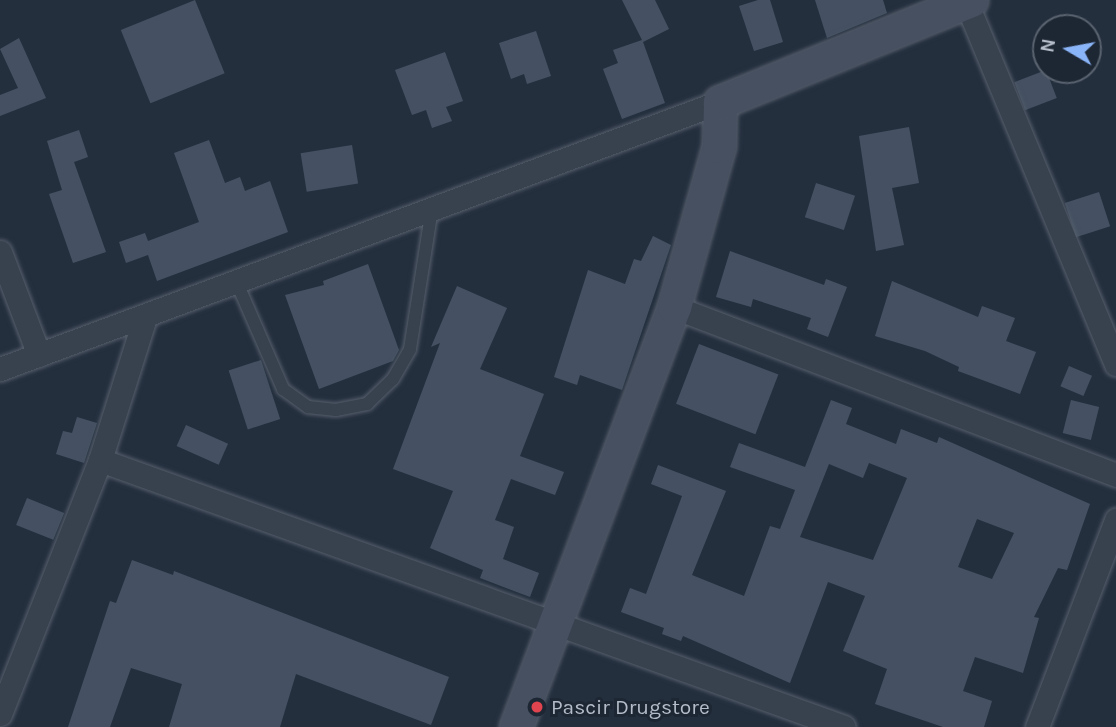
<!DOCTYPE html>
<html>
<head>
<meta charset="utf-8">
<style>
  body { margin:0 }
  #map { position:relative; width:1116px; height:727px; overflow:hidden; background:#242f3e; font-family:Karla,sans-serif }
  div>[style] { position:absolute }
  .building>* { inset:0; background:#455162; transform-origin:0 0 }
  .roads { filter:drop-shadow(0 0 2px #565f6c) drop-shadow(0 0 2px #565f6c) }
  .lane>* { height:12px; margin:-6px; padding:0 6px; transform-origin:6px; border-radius:6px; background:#38414e }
  .street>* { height:23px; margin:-11.5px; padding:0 11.5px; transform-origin:11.5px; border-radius:11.5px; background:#38414e }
  .secondary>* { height:33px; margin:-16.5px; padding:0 16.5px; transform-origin:16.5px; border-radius:16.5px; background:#465061 }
  .dots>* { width:19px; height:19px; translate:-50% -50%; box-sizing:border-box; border:4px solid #1d2633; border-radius:50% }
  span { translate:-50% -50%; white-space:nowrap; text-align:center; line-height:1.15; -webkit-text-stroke:6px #1d2633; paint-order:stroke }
  .poi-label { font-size:21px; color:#b4bcc9 }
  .left { translate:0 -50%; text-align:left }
  .north { position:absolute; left:1032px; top:14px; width:70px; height:70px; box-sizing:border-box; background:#1d2633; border:2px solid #59626f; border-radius:50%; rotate:280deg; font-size:19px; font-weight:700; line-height:28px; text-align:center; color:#b4bcc9 }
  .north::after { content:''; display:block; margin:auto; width:24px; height:32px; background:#8ab4f8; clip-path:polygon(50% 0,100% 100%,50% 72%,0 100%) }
</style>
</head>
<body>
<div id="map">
  <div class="building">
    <div style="left:195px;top:0;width:79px;height:80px;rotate:68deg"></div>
    <div style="clip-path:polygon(622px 0,655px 0,669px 29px,643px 42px,665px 103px,622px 119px,603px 69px,618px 63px,613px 50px,642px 40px)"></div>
    <div style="clip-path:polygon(758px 0,770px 0,783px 42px,754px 51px,739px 6px)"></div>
    <div style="clip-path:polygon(815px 0,883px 0,887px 13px,827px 38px)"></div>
    <div style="clip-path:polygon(536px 31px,551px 76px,527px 84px,524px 74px,511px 79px,499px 43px)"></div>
    <div style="clip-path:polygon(19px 38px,46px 98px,0 116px,0 95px,18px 88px,0 49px)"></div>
    <div style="clip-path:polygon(445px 52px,463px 101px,446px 107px,452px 121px,432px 128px,426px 110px,412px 115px,395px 70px)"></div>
    <div style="left:1046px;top:70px;width:30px;height:34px;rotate:69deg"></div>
    <div style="clip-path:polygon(909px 127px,919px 183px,892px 188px,904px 245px,876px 251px,859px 136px)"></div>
    <div style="clip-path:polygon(79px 130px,88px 157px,74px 162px,106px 252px,73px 263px,49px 194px,62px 190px,47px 141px)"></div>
    <div style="clip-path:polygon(209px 140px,225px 183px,240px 177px,245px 191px,270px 181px,288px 232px,157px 281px,148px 255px,126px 263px,119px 242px,145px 233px,148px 241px,199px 222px,174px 153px)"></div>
    <div style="left:352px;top:145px;width:39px;height:52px;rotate:81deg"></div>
    <div style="left:816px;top:183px;width:41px;height:36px;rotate:18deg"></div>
    <div style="left:1099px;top:192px;width:36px;height:36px;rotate:72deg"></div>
    <div style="clip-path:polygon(653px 236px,671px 245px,622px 390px,580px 375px,577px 385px,554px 377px,588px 270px,625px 284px,634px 259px,641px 261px)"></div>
    <div style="clip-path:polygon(730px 251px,824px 285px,826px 279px,847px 287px,828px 337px,807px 329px,811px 318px,753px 299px,751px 307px,716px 297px)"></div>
    <div style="clip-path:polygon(368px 264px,399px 350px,393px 361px,319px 389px,285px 295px,324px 285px,323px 281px)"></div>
    <div style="clip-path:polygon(892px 281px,978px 317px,982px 306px,1015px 318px,1006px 341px,1036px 352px,1020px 394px,958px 371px,959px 367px,925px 351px,875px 336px)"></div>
    <div style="clip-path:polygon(457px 286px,507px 308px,480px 369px,544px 394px,520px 456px,564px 472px,555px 495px,511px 479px,495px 520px,514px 527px,503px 559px,539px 573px,530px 597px,480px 578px,483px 570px,430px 548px,453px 491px,393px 469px,440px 343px,431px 347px)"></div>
    <div style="left:699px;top:344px;width:85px;height:64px;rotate:21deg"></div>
    <div style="left:261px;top:360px;width:62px;height:34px;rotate:72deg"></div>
    <div style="left:1069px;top:366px;width:25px;height:22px;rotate:23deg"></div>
    <div style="clip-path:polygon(evenodd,831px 400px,852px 408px,846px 424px,896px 444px,901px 429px,937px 443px,939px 437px,1090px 504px,1067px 570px,1058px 568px,1034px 617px,1039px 618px,1023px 673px,975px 657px,963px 691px,992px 701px,984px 727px,943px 727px,875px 704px,887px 669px,843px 651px,865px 596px,828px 582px,790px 683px,683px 636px,681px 641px,662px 634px,664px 628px,621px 612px,630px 588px,646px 594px,682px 496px,651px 484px,658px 465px,726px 491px,692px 575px,744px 596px,770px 526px,780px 529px,795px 490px,730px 467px,739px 443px,805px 467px,831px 400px,869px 463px,907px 478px,873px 560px,800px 537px,829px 464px,863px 478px,869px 463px,831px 400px,977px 519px,1014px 533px,992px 579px,958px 567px,977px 519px)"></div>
    <div style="left:1071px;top:400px;width:29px;height:34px;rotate:14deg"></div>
    <div style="clip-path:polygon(77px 417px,97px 423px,84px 463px,56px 454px,63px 431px,72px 433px)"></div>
    <div style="left:186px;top:425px;width:46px;height:23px;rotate:24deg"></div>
    <div style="left:27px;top:498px;width:40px;height:29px;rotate:22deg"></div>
    <div style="clip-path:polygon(132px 560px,173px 575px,174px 571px,449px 677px,431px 725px,296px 674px,280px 727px,169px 727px,182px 684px,131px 668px,110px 727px,68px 727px,110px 601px,116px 603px)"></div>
  </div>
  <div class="roads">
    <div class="lane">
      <div style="left:237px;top:283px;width:116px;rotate:66.5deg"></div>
      <div style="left:283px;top:389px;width:31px;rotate:36deg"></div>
      <div style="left:308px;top:407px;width:28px;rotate:6deg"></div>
      <div style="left:336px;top:410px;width:32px;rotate:-11deg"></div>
      <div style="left:367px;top:404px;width:36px;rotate:-44deg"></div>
      <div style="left:393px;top:379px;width:34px;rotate:-60deg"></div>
      <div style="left:410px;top:349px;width:142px;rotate:-81.1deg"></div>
    </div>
    <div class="street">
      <div style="left:966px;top:2px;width:392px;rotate:67.5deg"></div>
      <div style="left:0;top:252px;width:110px;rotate:69.3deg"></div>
      <div style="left:674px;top:307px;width:473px;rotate:20.8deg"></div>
      <div style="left:0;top:369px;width:768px;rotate:-20.35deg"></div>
      <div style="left:100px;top:460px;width:790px;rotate:19.74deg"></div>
      <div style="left:0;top:714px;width:273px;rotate:-68.5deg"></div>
      <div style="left:100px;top:460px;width:150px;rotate:-72.5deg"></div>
      <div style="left:1037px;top:727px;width:222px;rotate:-69.1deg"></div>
    </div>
    <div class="secondary">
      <div style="left:516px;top:727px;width:449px;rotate:-69.4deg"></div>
      <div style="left:674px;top:307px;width:167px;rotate:-74.4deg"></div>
      <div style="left:719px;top:146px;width:44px;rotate:-88.7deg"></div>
      <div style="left:720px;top:102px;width:271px;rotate:-22.1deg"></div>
    </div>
  </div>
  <div class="dots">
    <div style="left:537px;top:707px;background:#e0444e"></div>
  </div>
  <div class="poi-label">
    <span class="left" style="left:551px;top:707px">Pascir Drugstore</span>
  </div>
  <div class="north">N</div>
</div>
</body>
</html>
